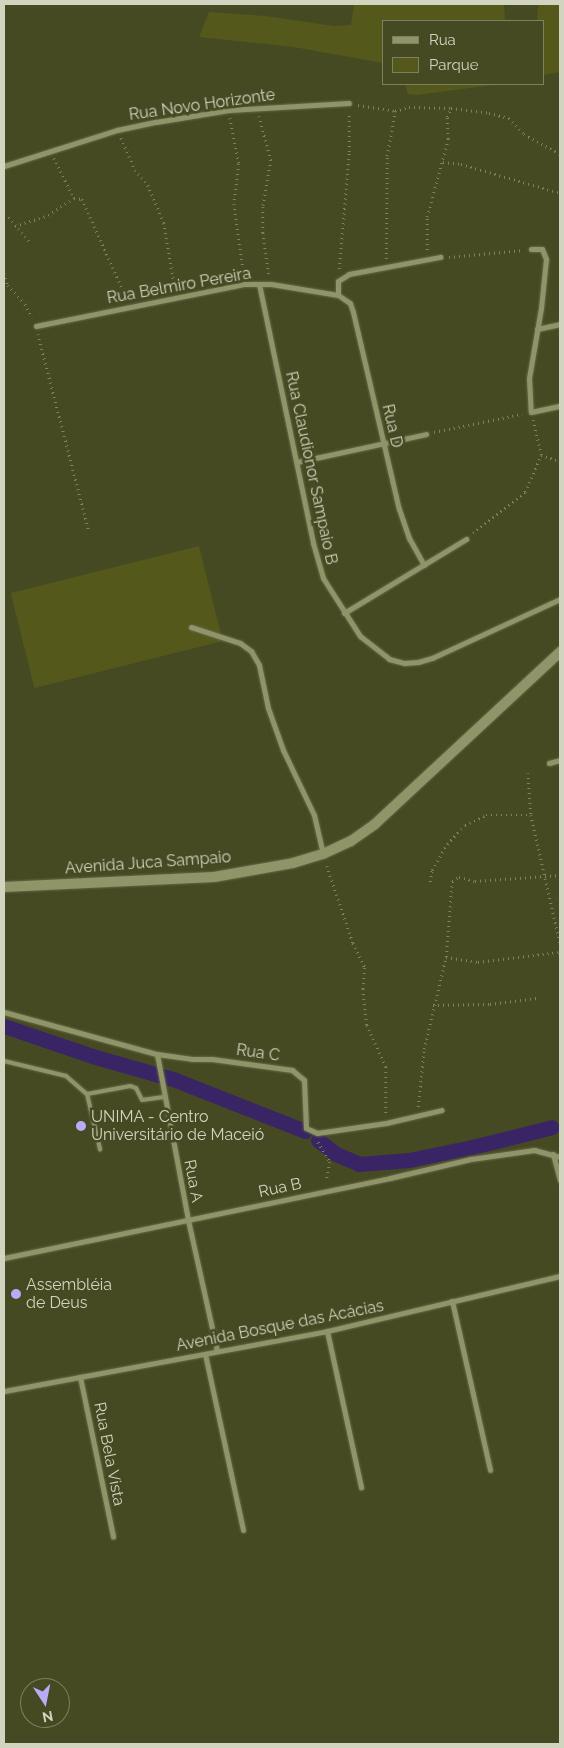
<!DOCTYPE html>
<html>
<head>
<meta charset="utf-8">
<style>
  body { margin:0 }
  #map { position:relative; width:564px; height:1748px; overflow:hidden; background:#464a23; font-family:Raleway,sans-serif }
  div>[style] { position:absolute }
  .green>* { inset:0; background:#54591b; transform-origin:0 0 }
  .canal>* { height:15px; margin:-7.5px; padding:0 7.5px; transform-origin:7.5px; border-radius:7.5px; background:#392565 }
  .path>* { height:2.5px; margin-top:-1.25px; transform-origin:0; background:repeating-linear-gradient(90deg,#7e8261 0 1px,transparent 0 5px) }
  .roads { filter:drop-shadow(0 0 1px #656845) drop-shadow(0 0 1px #656845) }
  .service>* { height:4px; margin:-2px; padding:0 2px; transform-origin:2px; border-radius:2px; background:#8f9469 }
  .minor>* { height:5px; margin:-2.5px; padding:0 2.5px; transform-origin:2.5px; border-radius:2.5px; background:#8f9469 }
  .secondary>* { height:10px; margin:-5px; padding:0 5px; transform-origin:5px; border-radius:5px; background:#8f9469 }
  .dots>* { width:14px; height:14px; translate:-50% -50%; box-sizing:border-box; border:2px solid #464a23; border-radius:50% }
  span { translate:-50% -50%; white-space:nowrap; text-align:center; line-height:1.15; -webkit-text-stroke:5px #464a23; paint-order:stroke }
  .street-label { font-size:16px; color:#d1d4be }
  .poi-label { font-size:16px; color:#d1d4be }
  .left { translate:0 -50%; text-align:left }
  .frame { position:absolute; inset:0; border:5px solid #d1d4be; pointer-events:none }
  .legend { position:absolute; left:382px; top:20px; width:162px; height:65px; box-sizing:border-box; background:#464a23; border:1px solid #7e8161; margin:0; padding:6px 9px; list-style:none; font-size:15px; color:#d1d4be }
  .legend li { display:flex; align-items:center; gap:10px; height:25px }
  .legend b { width:25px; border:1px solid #7e8161 }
  .north { position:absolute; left:20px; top:1678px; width:50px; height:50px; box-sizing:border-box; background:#464a23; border:1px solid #7e8161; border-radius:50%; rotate:169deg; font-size:14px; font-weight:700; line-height:20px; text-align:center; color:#d1d4be }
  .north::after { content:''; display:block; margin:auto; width:18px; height:22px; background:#bbaaf6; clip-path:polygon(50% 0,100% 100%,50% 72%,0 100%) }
</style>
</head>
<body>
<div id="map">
  <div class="green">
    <div style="clip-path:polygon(354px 4px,504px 4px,505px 21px,383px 21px,383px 63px,294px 47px,199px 37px,209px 12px,266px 16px,333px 26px,351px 25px)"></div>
    <div style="clip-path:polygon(538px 4px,560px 4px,560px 72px,543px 75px,543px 21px,537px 21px)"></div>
    <div style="clip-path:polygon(405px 84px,500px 84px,417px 95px,408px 94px)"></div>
    <div style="left:199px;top:546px;width:98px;height:194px;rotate:76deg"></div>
  </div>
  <div class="canal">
    <div style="left:4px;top:1026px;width:93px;rotate:18.8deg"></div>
    <div style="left:92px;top:1056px;width:84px;rotate:15.9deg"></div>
    <div style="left:173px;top:1079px;width:142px;rotate:21.5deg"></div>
    <div style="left:318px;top:1140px;width:23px;rotate:38deg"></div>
    <div style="left:336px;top:1154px;width:25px;rotate:23deg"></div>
    <div style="left:359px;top:1164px;width:50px;rotate:-4.6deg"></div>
    <div style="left:409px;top:1160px;width:64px;rotate:-11.7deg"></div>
    <div style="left:472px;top:1147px;width:82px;rotate:-14deg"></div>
  </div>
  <div class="path">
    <div style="left:358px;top:105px;width:37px;rotate:9deg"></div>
    <div style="left:395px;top:111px;width:15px;rotate:-16deg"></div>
    <div style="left:409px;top:107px;width:42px;rotate:1.4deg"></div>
    <div style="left:451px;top:108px;width:38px;rotate:7deg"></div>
    <div style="left:489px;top:113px;width:21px;rotate:14deg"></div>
    <div style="left:509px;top:118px;width:22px;rotate:47deg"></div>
    <div style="left:524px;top:134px;width:41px;rotate:29.1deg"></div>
    <div style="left:259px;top:116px;width:46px;rotate:74.7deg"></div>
    <div style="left:271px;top:160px;width:48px;rotate:99.7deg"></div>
    <div style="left:263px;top:207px;width:26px;rotate:90deg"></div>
    <div style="left:263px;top:233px;width:42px;rotate:81.9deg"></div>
    <div style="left:230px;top:118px;width:47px;rotate:78.9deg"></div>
    <div style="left:239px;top:164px;width:40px;rotate:97.1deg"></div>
    <div style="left:234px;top:204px;width:72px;rotate:82deg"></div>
    <div style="left:121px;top:138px;width:35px;rotate:66deg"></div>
    <div style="left:135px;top:170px;width:20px;rotate:49deg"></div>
    <div style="left:148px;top:185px;width:41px;rotate:67.2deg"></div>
    <div style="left:164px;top:223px;width:67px;rotate:80.5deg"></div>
    <div style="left:54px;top:158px;width:45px;rotate:63.4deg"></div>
    <div style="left:74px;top:198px;width:8px;rotate:7deg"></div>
    <div style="left:82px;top:199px;width:110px;rotate:65.8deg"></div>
    <div style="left:443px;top:162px;width:18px;rotate:6deg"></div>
    <div style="left:461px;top:164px;width:103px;rotate:16.3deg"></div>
    <div style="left:4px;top:215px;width:5px;rotate:22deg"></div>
    <div style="left:9px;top:217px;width:33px;rotate:51deg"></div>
    <div style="left:15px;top:226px;width:35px;rotate:-18deg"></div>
    <div style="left:48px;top:215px;width:31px;rotate:-33deg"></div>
    <div style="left:427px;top:250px;width:33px;rotate:-90deg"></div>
    <div style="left:427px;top:217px;width:81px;rotate:-74.9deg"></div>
    <div style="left:448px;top:139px;width:22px;rotate:-93deg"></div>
    <div style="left:447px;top:117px;width:10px;rotate:-66deg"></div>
    <div style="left:449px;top:257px;width:75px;rotate:-5.3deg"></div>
    <div style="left:386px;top:259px;width:103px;rotate:-89.4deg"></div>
    <div style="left:387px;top:156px;width:46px;rotate:-79.9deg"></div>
    <div style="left:339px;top:269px;width:117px;rotate:-85.1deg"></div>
    <div style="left:349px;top:152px;width:40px;rotate:-90deg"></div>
    <div style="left:4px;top:273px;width:13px;rotate:72deg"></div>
    <div style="left:8px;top:285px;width:25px;rotate:48deg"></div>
    <div style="left:25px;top:304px;width:15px;rotate:62deg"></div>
    <div style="left:38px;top:334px;width:203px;rotate:75.5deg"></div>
    <div style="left:434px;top:432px;width:90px;rotate:-11.6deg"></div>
    <div style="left:541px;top:455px;width:20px;rotate:18deg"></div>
    <div style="left:473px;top:533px;width:66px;rotate:-38.3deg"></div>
    <div style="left:525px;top:492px;width:40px;rotate:-66.6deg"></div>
    <div style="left:541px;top:455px;width:36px;rotate:-103deg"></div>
    <div style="left:528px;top:773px;width:42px;rotate:85.9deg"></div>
    <div style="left:531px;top:815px;width:131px;rotate:77.2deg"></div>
    <div style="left:327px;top:866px;width:81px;rotate:71.3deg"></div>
    <div style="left:353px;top:943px;width:28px;rotate:64deg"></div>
    <div style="left:365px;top:968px;width:21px;rotate:95deg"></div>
    <div style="left:363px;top:989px;width:36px;rotate:84deg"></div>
    <div style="left:367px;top:1025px;width:46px;rotate:65.7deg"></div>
    <div style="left:386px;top:1067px;width:47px;rotate:90deg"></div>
    <div style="left:430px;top:882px;width:12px;rotate:-81deg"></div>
    <div style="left:432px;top:870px;width:30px;rotate:-60deg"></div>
    <div style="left:447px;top:844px;width:26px;rotate:-47deg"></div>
    <div style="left:465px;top:825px;width:23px;rotate:-25deg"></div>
    <div style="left:486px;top:815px;width:45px"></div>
    <div style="left:446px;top:957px;width:32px;rotate:9deg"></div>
    <div style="left:478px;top:962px;width:83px;rotate:-7deg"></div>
    <div style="left:433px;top:1005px;width:57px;rotate:-1deg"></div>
    <div style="left:490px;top:1004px;width:47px;rotate:-7.3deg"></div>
    <div style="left:418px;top:1107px;width:58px;rotate:-84.1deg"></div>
    <div style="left:424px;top:1049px;width:95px;rotate:-76.6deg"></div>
    <div style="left:446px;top:957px;width:76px;rotate:-85.5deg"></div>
    <div style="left:452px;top:881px;width:8px;rotate:-30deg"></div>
    <div style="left:459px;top:877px;width:16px;rotate:14deg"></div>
    <div style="left:475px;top:881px;width:85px;rotate:-4deg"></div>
    <div style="left:318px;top:1142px;width:23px;rotate:59deg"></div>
    <div style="left:330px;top:1162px;width:20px;rotate:101deg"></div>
  </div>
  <div class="roads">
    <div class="service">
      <div style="left:4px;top:1061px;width:64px;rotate:13.6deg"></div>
      <div style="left:66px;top:1076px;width:28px;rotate:41deg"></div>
      <div style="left:87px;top:1094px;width:57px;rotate:76.7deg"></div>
      <div style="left:87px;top:1094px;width:44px;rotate:-10.5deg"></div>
      <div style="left:130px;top:1086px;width:6px;rotate:18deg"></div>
      <div style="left:136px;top:1088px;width:13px;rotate:63deg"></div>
      <div style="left:142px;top:1100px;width:22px;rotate:-8deg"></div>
    </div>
    <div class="minor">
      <div style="left:4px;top:166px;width:119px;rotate:-17.7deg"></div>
      <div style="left:117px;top:130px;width:40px;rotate:-12deg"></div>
      <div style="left:156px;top:122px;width:74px;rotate:-9.3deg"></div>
      <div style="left:229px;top:110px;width:120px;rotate:-3.3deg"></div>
      <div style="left:531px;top:249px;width:11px"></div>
      <div style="left:542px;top:249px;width:11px;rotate:68deg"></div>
      <div style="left:546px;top:259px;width:49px;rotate:95.8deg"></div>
      <div style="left:541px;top:308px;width:71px;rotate:99.7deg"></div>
      <div style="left:529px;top:378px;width:34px;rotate:87deg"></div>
      <div style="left:531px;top:412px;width:30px;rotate:-12deg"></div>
      <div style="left:259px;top:284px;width:265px;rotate:78.2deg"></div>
      <div style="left:313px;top:543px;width:36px;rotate:74deg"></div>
      <div style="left:323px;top:578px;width:69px;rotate:57.5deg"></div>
      <div style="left:360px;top:636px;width:37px;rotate:38deg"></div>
      <div style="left:389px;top:659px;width:16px;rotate:15deg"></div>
      <div style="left:404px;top:663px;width:14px;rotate:-4deg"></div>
      <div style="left:418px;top:662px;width:15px;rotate:-16deg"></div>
      <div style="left:432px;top:658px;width:141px;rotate:-24.7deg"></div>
      <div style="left:338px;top:295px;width:14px;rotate:34deg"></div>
      <div style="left:350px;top:303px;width:9px;rotate:72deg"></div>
      <div style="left:353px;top:312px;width:202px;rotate:76.9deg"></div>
      <div style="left:399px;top:509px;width:31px;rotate:71deg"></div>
      <div style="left:409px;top:538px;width:31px;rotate:61deg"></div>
      <div style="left:36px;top:326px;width:212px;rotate:-11.4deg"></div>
      <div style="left:244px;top:284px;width:27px"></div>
      <div style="left:271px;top:284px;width:68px;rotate:9.3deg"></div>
      <div style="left:338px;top:295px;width:14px;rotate:-90deg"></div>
      <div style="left:338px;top:281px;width:13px;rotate:-32deg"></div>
      <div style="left:349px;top:274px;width:93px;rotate:-10.6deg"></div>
      <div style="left:537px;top:329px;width:24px;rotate:-12deg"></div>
      <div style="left:297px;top:462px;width:132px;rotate:-12.2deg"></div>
      <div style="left:344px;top:613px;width:143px;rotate:-31.2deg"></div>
      <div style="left:191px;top:627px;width:52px;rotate:18.1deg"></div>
      <div style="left:240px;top:643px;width:14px;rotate:36deg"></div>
      <div style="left:251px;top:651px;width:16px;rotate:60deg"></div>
      <div style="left:259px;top:665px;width:44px;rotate:78.2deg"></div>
      <div style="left:268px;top:708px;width:45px;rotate:70.3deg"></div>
      <div style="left:283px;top:750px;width:72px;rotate:64.5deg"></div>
      <div style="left:314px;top:815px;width:40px;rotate:77deg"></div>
      <div style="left:549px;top:763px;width:11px;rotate:-15deg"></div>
      <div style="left:4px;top:1012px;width:159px;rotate:15.4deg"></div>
      <div style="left:157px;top:1054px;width:35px;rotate:8deg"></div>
      <div style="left:192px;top:1059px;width:20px"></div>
      <div style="left:212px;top:1059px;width:81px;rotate:7.8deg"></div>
      <div style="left:292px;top:1070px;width:16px;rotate:40deg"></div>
      <div style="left:304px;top:1080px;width:48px;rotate:87.6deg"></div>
      <div style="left:306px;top:1128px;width:12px;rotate:24deg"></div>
      <div style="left:317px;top:1133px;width:70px;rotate:-8.2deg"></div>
      <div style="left:386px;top:1123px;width:57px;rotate:-13.1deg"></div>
      <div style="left:157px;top:1054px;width:169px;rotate:79.4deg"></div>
      <div style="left:188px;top:1220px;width:134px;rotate:77.5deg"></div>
      <div style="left:553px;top:1154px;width:27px;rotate:75deg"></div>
      <div style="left:4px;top:1258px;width:394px;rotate:-11.7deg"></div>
      <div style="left:390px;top:1178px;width:83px;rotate:-13.2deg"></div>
      <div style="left:471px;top:1159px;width:64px;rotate:-8.1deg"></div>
      <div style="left:534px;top:1150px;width:27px;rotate:15deg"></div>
      <div style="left:452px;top:1301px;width:173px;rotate:77.3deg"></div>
      <div style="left:327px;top:1331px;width:160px;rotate:77.7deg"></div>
      <div style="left:205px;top:1354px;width:180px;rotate:77.8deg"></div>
      <div style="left:80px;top:1377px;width:163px;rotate:78.3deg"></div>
      <div style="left:4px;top:1391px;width:329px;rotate:-10.5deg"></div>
      <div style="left:327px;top:1331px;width:239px;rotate:-13.3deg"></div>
    </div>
    <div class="secondary">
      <div style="left:4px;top:887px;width:210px;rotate:-2.7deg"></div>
      <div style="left:214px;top:877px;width:80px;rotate:-10deg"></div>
      <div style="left:293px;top:863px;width:31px;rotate:-17deg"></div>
      <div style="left:323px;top:854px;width:31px;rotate:-25deg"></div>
      <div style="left:351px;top:841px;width:29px;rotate:-35deg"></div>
      <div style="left:375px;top:824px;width:253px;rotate:-42.9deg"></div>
    </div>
  </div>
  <div class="dots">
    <div style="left:81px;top:1126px;background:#bbaaf6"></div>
    <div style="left:16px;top:1294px;background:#bbaaf6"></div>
  </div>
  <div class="street-label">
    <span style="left:202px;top:105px;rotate:-8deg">Rua Novo Horizonte</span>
    <span style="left:179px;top:286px;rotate:-10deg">Rua Belmiro Pereira</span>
    <span style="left:392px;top:426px;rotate:77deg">Rua D</span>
    <span style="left:311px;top:468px;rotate:78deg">Rua Claudionor Sampaio B</span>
    <span style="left:148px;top:863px;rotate:-4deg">Avenida Juca Sampaio</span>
    <span style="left:258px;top:1053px;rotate:8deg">Rua C</span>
    <span style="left:193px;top:1181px;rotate:79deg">Rua A</span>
    <span style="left:280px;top:1188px;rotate:-12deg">Rua B</span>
    <span style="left:280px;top:1326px;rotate:-11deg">Avenida Bosque das Acácias</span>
    <span style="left:109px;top:1454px;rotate:79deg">Rua Bela Vista</span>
  </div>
  <div class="poi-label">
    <span class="left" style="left:91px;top:1126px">UNIMA - Centro<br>Universitário de Maceió</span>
    <span class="left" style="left:26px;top:1294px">Assembléia<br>de Deus</span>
  </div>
  <div class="frame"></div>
  <ul class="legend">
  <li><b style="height:6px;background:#8f9469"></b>Rua</li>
  <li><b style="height:14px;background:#54591b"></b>Parque</li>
  </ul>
  <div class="north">N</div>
</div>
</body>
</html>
